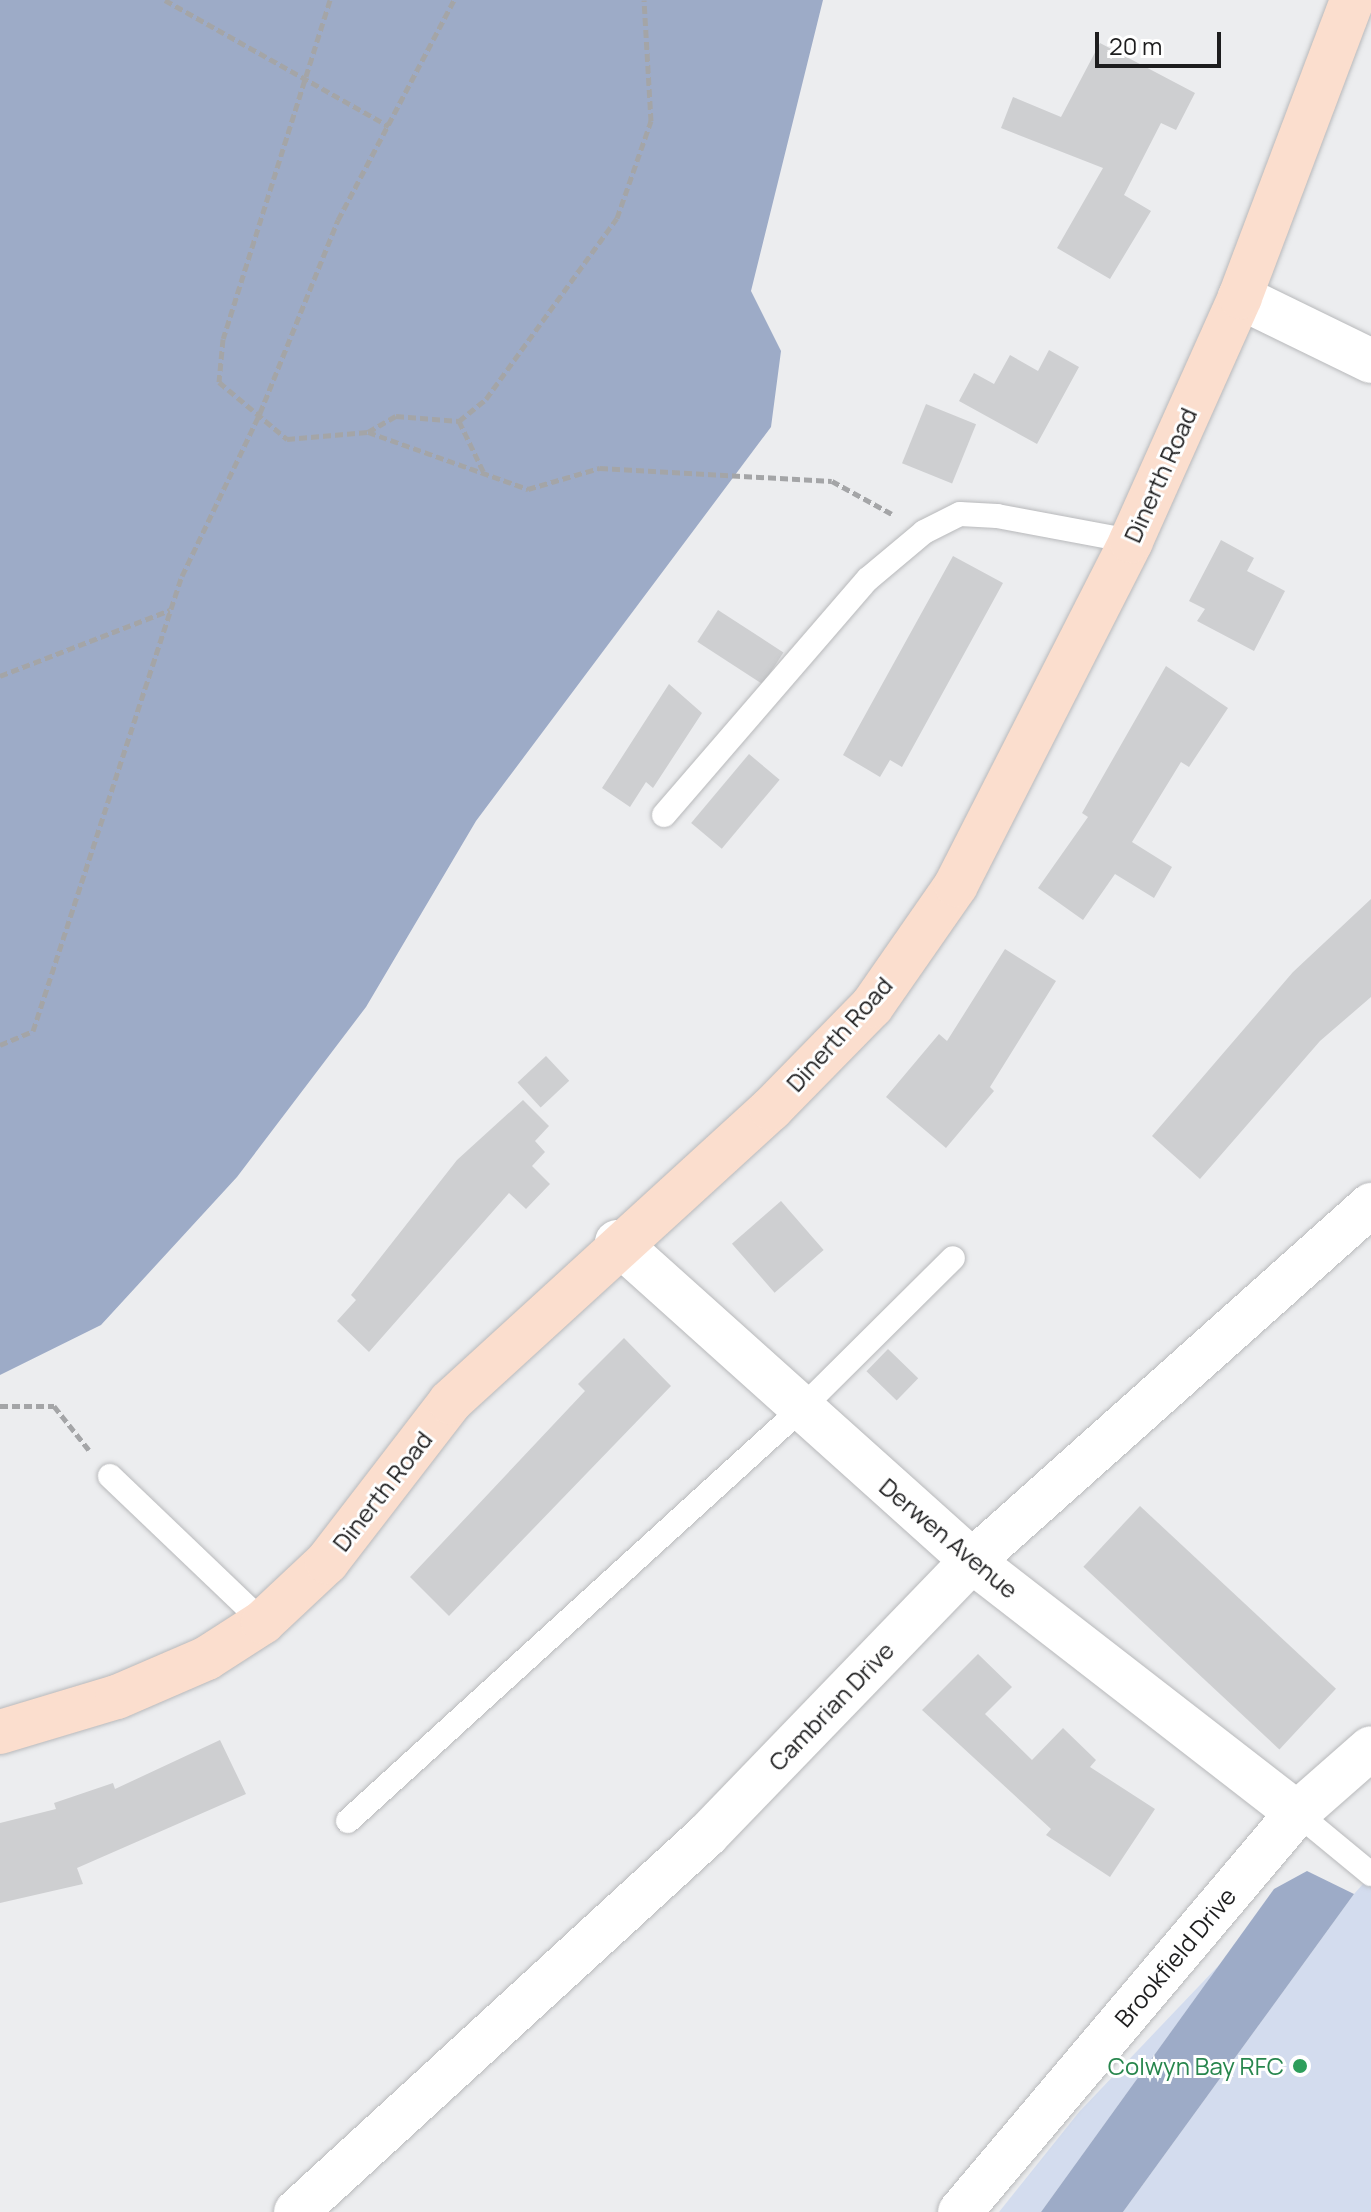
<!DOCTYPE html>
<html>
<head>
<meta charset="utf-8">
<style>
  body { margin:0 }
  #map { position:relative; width:1371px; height:2212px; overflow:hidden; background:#ecedef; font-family:Manrope,sans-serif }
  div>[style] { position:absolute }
  .green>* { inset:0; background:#d3dcee }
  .forest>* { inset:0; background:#9dabc7 }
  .building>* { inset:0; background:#cecfd1; transform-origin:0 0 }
  .path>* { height:5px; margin-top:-2.5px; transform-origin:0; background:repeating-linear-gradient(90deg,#a4a5a7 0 8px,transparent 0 12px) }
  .roads { filter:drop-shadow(0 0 2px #b8b9bb) drop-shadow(0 0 2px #b8b9bb) }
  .lane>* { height:24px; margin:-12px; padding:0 12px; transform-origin:12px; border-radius:12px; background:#fff }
  .street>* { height:44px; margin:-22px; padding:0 22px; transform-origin:22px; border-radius:22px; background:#fff }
  .secondary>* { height:44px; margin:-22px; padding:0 22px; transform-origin:22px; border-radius:22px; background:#fbdece }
  .dots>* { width:22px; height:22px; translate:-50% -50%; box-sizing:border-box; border:4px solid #fff; border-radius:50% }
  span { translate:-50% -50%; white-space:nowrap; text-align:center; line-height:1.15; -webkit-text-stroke:6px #fff; paint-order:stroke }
  .street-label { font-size:24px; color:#1d1d1e }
  .leisure-label { font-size:24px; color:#27864d }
  .right { translate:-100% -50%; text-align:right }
  .scale { position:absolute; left:1095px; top:32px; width:126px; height:36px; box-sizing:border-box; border:4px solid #1d1d1e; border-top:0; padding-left:10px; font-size:24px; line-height:28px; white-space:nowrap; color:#1d1d1e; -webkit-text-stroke:6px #fff; paint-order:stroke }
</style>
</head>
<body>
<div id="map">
  <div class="green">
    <div style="clip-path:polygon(1371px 1875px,1371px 2212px,1123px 2212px,1354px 1894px)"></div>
    <div style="clip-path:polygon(1220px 1964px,1041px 2212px,999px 2212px,1079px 2112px)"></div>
  </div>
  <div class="forest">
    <div style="clip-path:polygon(0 0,823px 0,751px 291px,781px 351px,771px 427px,476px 821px,366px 1007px,237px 1177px,101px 1325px,0 1375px)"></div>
    <div style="clip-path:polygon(1307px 1871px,1354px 1894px,1123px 2212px,1041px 2212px,1274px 1889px)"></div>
  </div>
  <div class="building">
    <div style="clip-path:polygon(1100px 43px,1195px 93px,1176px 130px,1161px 123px,1124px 195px,1151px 211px,1110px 279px,1057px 248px,1103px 168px,1001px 128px,1013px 97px,1061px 117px)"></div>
    <div style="clip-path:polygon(1049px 350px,1079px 367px,1037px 444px,959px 401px,974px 373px,994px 384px,1010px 355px,1038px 371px)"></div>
    <div style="left:926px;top:404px;width:54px;height:64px;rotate:22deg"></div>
    <div style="clip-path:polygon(1221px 540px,1254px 558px,1247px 571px,1285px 591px,1254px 651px,1197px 621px,1205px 609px,1189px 601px)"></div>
    <div style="clip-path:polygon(953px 556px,1003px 583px,902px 767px,890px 760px,880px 777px,843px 755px)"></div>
    <div style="left:718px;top:610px;width:78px;height:38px;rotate:33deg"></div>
    <div style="clip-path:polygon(1166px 666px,1228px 708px,1189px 767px,1181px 762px,1132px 842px,1172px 867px,1154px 898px,1115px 874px,1083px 920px,1038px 888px,1088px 817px,1082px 813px)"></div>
    <div style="clip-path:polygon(669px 684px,702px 713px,653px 788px,646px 782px,630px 807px,602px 788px)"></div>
    <div style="left:749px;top:754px;width:40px;height:90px;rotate:40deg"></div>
    <div style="clip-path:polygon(1371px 899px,1371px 997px,1320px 1041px,1200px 1179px,1152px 1136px,1293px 972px)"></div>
    <div style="clip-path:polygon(1005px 949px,1056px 981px,990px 1087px,994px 1091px,946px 1148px,886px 1097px,939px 1034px,947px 1041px)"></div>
    <div style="left:546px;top:1056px;width:34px;height:39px;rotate:47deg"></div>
    <div style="clip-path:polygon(523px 1100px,549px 1126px,535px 1141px,545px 1152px,532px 1166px,550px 1184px,526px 1209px,509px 1193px,369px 1352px,337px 1321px,356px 1300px,351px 1295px,457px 1160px)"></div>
    <div style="left:781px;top:1201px;width:65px;height:65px;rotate:49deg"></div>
    <div style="clip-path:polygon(624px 1338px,671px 1386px,449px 1616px,410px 1577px,585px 1391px,578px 1384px)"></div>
    <div style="left:888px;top:1349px;width:42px;height:31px;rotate:44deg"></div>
    <div style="left:1140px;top:1506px;width:268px;height:83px;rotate:43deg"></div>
    <div style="clip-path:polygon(978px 1654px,1012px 1687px,985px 1714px,1032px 1760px,1063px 1728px,1096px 1760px,1090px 1767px,1155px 1809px,1110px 1877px,1046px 1835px,1051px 1829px,922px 1710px)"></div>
    <div style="clip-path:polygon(220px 1740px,246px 1794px,77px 1868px,83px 1884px,0 1903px,0 1823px,56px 1809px,54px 1803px,113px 1783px,115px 1789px)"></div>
  </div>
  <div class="path">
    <div style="left:165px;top:0;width:257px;rotate:29.4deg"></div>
    <div style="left:330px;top:0;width:355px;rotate:107.5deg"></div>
    <div style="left:223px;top:339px;width:43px;rotate:95.3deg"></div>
    <div style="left:219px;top:382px;width:89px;rotate:40deg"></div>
    <div style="left:287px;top:439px;width:81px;rotate:-4.9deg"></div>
    <div style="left:368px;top:432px;width:170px;rotate:19.6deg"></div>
    <div style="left:528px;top:489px;width:75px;rotate:-16.3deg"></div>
    <div style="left:600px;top:468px;width:232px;rotate:3.2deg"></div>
    <div style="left:832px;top:481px;width:68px;rotate:28.8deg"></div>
    <div style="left:459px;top:421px;width:58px;rotate:64.3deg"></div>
    <div style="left:368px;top:432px;width:32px;rotate:-30deg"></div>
    <div style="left:396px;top:416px;width:63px;rotate:4.5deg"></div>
    <div style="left:459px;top:421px;width:35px;rotate:-39deg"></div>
    <div style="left:486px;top:399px;width:223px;rotate:-54.1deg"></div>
    <div style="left:617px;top:218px;width:103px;rotate:-70.7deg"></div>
    <div style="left:651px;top:121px;width:121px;rotate:-93.3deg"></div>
    <div style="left:0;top:676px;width:182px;rotate:-21.2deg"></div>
    <div style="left:0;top:1045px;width:36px;rotate:-23deg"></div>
    <div style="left:33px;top:1031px;width:479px;rotate:-71.9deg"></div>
    <div style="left:182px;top:576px;width:181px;rotate:-64.4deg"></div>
    <div style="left:260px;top:413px;width:208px;rotate:-68deg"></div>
    <div style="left:338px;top:220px;width:249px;rotate:-62.2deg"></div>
    <div style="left:0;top:1406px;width:54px"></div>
    <div style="left:54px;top:1406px;width:56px;rotate:51.5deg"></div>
  </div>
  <div class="roads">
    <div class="lane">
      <div style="left:664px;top:815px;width:312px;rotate:-49.2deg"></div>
      <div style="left:868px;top:579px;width:73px;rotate:-40deg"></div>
      <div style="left:924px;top:532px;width:40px;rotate:-26.6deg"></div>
      <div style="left:960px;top:514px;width:37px;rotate:3deg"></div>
      <div style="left:997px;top:516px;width:136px;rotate:10.6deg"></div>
      <div style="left:110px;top:1476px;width:211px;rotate:43.7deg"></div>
      <div style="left:1297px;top:1813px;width:96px;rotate:39.5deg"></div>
      <div style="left:348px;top:1821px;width:612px;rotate:-42.29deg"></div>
      <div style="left:801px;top:1409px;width:214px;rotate:-44.8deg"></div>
    </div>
    <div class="street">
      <div style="left:1240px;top:297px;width:146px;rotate:26deg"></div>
      <div style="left:617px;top:1242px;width:477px;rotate:41.9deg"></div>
      <div style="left:972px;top:1561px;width:411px;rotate:37.8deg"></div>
      <div style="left:296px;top:2212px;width:558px;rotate:-42.53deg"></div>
      <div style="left:707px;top:1835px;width:381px;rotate:-46deg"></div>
      <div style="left:972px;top:1561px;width:535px;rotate:-41.74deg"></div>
      <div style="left:960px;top:2212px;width:522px;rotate:-49.82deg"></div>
      <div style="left:1297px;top:1813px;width:98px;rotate:-41.3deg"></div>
    </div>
    <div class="secondary">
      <div style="left:0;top:1732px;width:122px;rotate:-16.7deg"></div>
      <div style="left:117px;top:1697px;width:98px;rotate:-23.4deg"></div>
      <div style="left:207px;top:1658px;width:67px;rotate:-32.7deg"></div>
      <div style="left:263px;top:1622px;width:88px;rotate:-43.2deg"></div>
      <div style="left:327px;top:1562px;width:202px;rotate:-52.4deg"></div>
      <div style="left:450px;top:1402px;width:435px;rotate:-42.4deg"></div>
      <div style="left:771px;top:1109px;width:144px;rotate:-45.6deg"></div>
      <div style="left:872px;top:1006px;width:147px;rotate:-55.2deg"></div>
      <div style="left:956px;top:885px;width:386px;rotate:-63deg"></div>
      <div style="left:1131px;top:541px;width:267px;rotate:-65.9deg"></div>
      <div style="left:1240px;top:297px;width:317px;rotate:-69.3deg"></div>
    </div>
  </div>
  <div class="dots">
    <div style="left:1300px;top:2066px;background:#2e9e5b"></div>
  </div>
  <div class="street-label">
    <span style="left:1160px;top:475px;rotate:-66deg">Dinerth Road</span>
    <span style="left:839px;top:1034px;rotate:-48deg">Dinerth Road</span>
    <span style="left:382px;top:1491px;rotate:-52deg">Dinerth Road</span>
    <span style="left:949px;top:1538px;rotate:40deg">Derwen Avenue</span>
    <span style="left:831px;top:1706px;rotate:-46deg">Cambrian Drive</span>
    <span style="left:1175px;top:1957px;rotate:-50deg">Brookfield Drive</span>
  </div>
  <div class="leisure-label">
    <span class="right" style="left:1284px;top:2066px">Colwyn Bay RFC</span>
  </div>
  <div class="scale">20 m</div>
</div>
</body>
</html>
